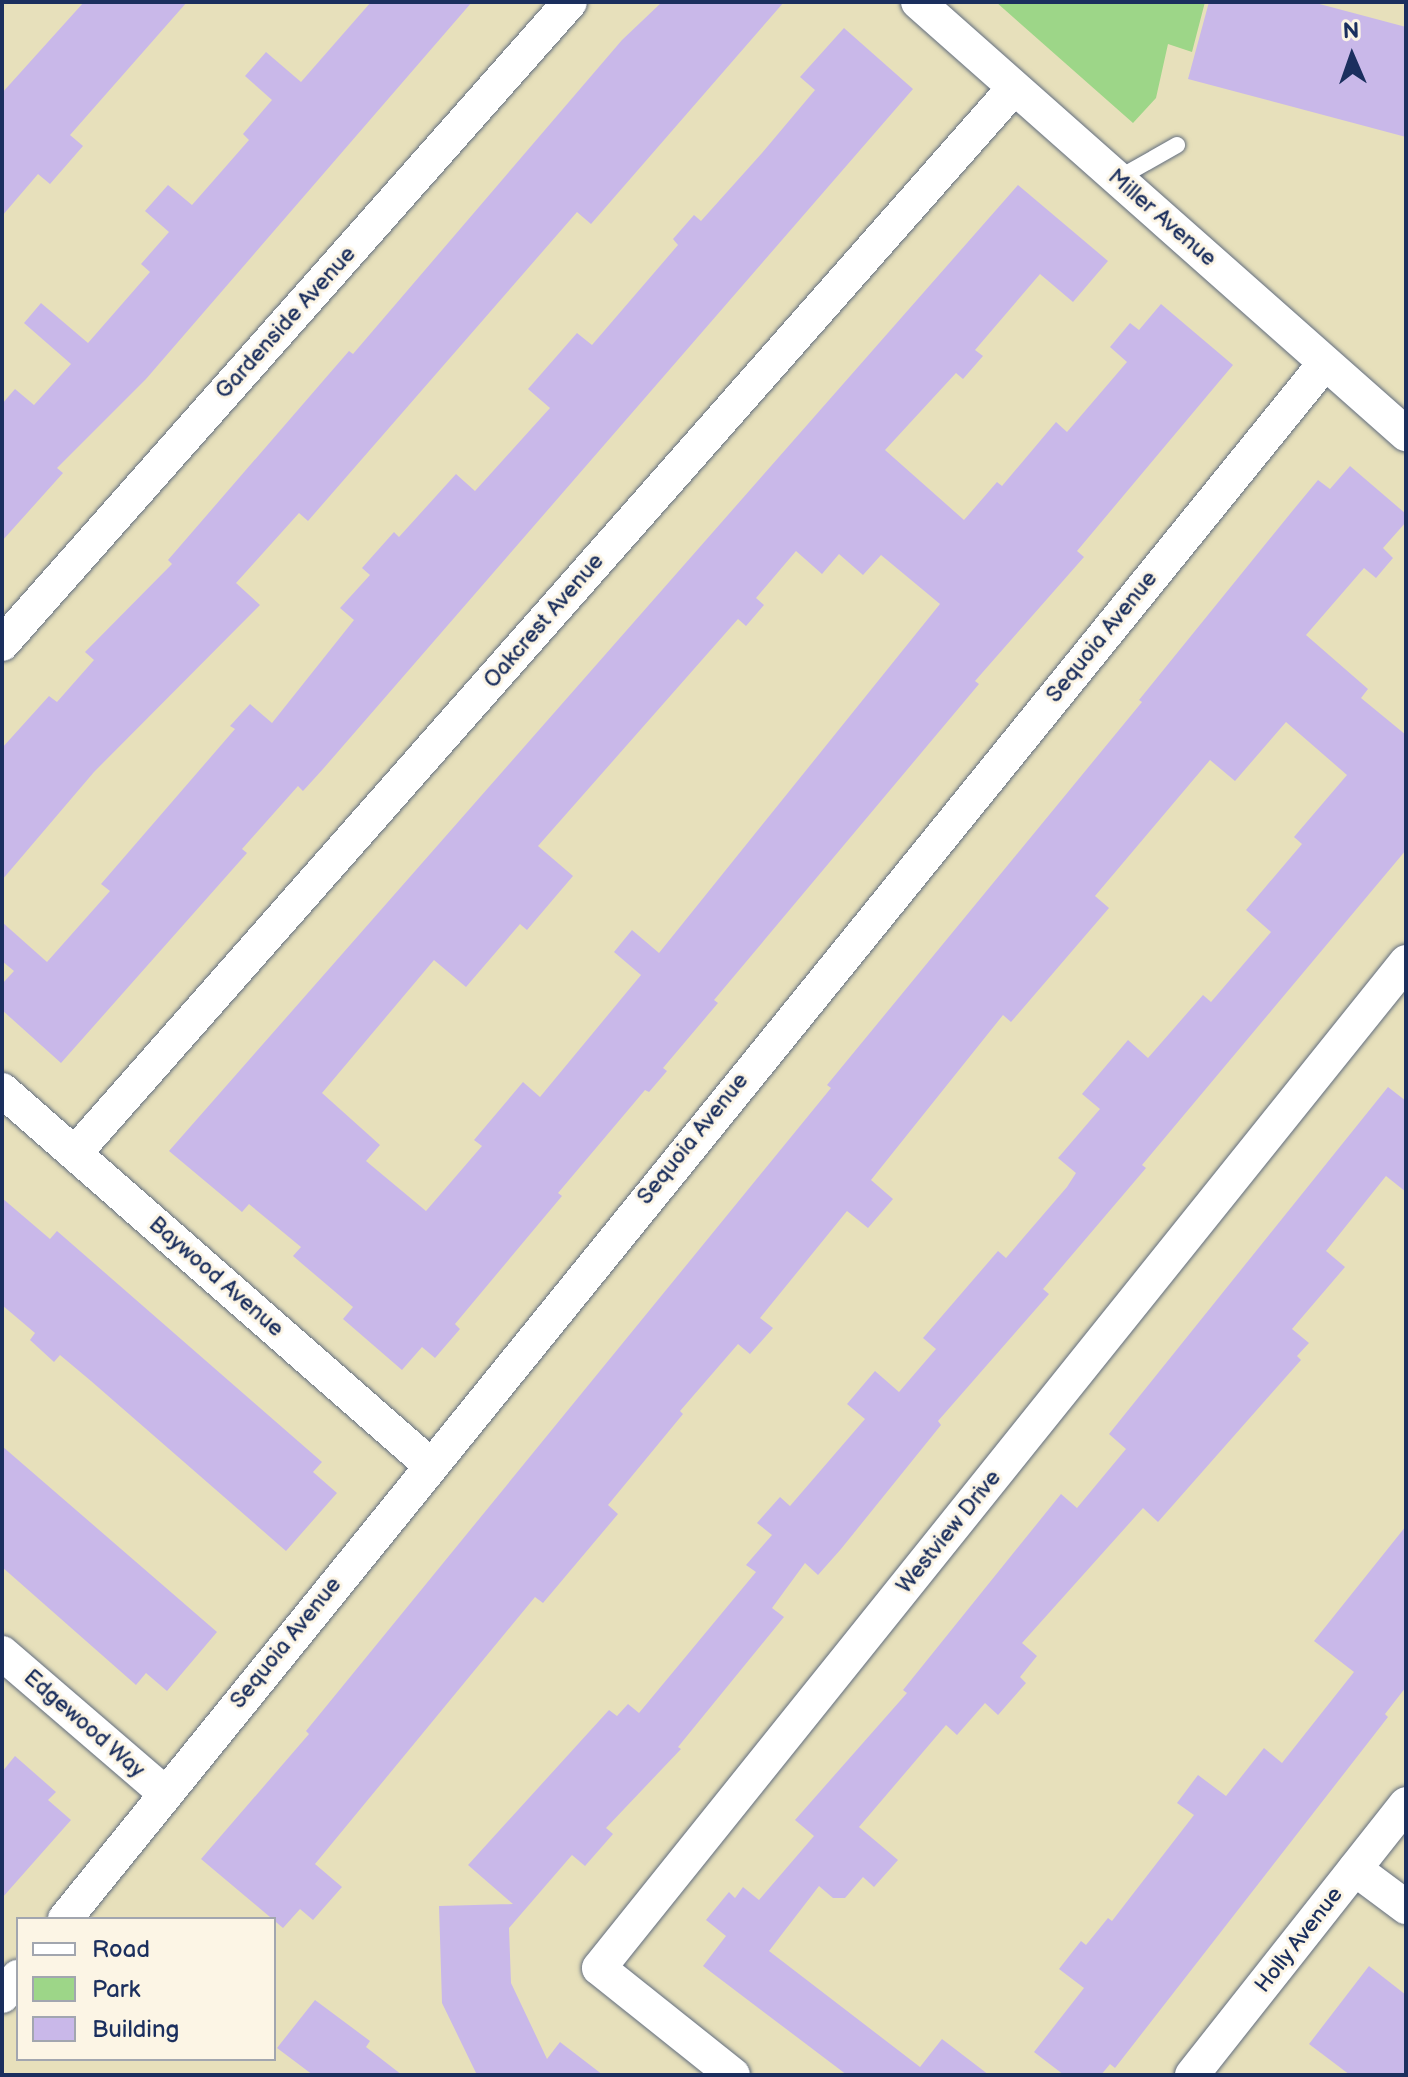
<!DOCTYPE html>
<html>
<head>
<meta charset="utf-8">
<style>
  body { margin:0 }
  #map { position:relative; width:1408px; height:2077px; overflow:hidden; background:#e7e0bb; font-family:"Balsamiq Sans",sans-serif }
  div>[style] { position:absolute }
  .green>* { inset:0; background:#9dd688 }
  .building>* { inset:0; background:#c9b8e9 }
  .roads { filter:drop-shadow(0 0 2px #626d7f) drop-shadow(0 0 2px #626d7f) }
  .lane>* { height:16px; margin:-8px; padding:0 8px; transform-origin:8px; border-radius:8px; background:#fff }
  .street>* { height:34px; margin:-17px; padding:0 17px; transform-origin:17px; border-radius:17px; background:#fff }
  span { translate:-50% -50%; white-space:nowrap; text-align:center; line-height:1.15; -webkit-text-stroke:6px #fcf5e5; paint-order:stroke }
  .street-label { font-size:22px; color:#1b2f5e }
  .frame { position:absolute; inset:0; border:4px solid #1b2f5e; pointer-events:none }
  .legend { position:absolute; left:16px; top:1917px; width:260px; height:144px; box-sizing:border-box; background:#fcf5e5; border:2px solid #a2a6af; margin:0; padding:10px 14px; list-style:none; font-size:24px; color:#1b2f5e }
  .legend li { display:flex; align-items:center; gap:16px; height:40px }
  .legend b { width:40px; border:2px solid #a2a6af }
  .north { position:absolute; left:1312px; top:16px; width:80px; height:80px; -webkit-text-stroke:6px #fcf5e5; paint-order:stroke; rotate:358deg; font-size:22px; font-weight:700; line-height:32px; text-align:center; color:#1b2f5e }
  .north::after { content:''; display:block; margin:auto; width:28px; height:36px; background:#1b2f5e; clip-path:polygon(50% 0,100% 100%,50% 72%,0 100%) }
</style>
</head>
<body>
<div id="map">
  <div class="green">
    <div style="clip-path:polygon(996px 2px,1205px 2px,1192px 52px,1168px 44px,1156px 98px,1133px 123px)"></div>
  </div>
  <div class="building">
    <div style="clip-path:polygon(84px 2px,187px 2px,70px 135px,83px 146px,50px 184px,38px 174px,2px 216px,2px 93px)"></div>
    <div style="clip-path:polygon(371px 2px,472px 2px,146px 379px,57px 468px,63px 473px,2px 541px,2px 404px,15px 389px,34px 405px,71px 364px,24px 323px,41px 303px,88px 343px,150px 272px,141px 264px,169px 232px,145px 211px,168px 185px,192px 205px,249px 140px,243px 134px,272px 100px,245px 76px,266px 52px,301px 82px)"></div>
    <div style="clip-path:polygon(662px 2px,784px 2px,591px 224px,577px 212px,308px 521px,299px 513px,236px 583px,260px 605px,94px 772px,2px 880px,2px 748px,49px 696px,57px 702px,94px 660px,85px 652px,172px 564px,168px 560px,329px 374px,349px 351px,353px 354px,622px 40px)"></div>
    <div style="clip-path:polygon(1209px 2px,1312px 2px,1406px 27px,1406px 137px,1188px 79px)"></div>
    <div style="clip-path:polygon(844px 28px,913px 89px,323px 769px,303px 791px,298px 786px,242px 849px,247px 853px,61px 1063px,2px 1010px,2px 984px,14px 971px,2px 961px,2px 922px,47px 962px,110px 891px,101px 884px,235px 729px,230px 726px,250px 704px,272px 723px,354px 620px,340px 608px,370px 575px,362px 568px,394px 532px,399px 537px,456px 474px,475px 491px,550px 408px,528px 389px,577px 333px,592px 345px,678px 245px,673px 239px,694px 215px,701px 221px,762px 153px,815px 90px,800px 77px)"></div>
    <div style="clip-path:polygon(evenodd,1018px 185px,1108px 261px,1073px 302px,1040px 274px,975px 350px,983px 356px,963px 379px,956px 373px,885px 450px,964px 520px,997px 482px,1002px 486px,1056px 422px,1067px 432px,1127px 362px,1110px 347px,1130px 323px,1139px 330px,1161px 304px,1233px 365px,1077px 551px,1084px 557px,975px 681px,979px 684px,714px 1000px,718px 1003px,663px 1068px,667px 1071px,649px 1092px,645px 1090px,558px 1193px,562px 1196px,455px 1324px,460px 1329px,435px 1358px,422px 1347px,402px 1370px,343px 1319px,353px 1307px,293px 1256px,301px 1247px,249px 1204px,242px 1212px,169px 1151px,1018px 185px,796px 551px,822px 574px,839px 554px,863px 575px,881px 555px,940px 604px,659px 953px,632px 930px,614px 952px,641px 975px,540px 1097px,523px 1082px,474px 1140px,482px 1146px,426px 1211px,366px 1161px,380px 1145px,322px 1093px,434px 960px,466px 987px,520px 924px,527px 930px,573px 876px,538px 846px,738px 619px,746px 626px,764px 605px,756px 598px,796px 551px)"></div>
    <div style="clip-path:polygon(1350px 466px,1406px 514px,1406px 522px,1383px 548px,1393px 558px,1376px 578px,1364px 568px,1306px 635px,1368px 689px,1361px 698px,1406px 735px,1406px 850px,1142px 1165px,1146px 1168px,1043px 1289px,1049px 1294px,938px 1421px,941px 1425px,841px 1549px,818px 1575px,805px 1563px,772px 1608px,784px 1617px,678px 1747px,681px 1749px,606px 1828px,613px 1834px,585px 1866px,572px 1855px,509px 1928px,511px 1983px,547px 2059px,560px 2042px,603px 2075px,477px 2075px,442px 2003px,439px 1906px,513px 1904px,468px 1865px,609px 1710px,617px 1716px,628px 1704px,639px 1713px,756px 1572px,746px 1565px,772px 1535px,757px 1523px,780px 1497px,790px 1506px,865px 1419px,847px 1404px,875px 1371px,899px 1392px,936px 1349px,923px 1338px,998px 1251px,1006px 1258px,1067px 1187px,1076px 1173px,1058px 1158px,1100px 1109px,1082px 1094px,1128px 1040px,1148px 1058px,1203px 995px,1211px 1002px,1271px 932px,1246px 910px,1302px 844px,1294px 837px,1347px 775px,1286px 722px,1235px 781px,1210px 760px,1095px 896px,1109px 908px,1011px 1022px,1003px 1015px,871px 1180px,893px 1199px,868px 1228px,847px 1211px,760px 1318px,773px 1328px,750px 1354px,738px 1344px,680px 1411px,683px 1414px,608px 1505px,618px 1514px,543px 1603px,535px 1597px,315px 1864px,342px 1887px,313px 1920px,300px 1909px,283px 1928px,201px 1859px,309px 1734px,306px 1731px,831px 1088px,827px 1085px,1142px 702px,1139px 700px,1294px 509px,1318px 480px,1330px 489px)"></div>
    <div style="clip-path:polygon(1388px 1087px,1406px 1101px,1406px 1192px,1386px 1176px,1326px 1251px,1345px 1267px,1292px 1329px,1309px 1343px,1297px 1356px,1301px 1360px,1158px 1522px,1143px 1508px,1022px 1643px,1037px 1656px,1020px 1677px,1026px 1683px,998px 1715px,985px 1703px,957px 1735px,946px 1725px,859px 1827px,898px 1860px,874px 1887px,863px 1877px,845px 1898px,833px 1898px,819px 1886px,769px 1951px,920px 2067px,942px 2039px,989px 2075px,847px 2075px,703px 1966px,726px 1936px,706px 1920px,729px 1892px,735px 1898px,743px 1887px,759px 1900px,814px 1836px,795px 1820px,907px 1693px,903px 1690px,1061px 1494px,1077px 1508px,1126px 1449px,1109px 1434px)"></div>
    <div style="clip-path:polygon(2px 1198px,50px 1239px,57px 1231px,322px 1462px,313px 1472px,337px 1493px,286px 1551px,91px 1381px,60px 1355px,54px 1362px,30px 1340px,35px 1333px,2px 1305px)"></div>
    <div style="clip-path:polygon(2px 1446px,217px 1632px,167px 1691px,146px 1673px,136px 1685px,2px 1567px)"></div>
    <div style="clip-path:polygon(1406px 1526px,1406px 1687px,1385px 1714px,1388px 1717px,1115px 2068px,1110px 2064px,1101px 2075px,1064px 2075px,1034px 2052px,1084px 1988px,1059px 1969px,1081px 1941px,1086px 1945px,1108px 1918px,1112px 1921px,1194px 1815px,1177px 1803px,1198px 1775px,1226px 1796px,1264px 1748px,1282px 1763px,1354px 1672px,1314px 1641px)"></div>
    <div style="clip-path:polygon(15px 1756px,56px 1792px,48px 1800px,71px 1820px,2px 1898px,2px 1772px)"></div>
    <div style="clip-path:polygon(1369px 1966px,1406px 1995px,1406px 2075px,1350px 2075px,1309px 2044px)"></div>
    <div style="clip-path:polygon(315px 2000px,370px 2041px,366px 2047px,402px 2075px,313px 2075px,277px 2048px)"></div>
  </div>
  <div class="roads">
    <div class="lane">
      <div style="left:1117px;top:179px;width:69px;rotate:-29.5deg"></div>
    </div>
    <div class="street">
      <div style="left:918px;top:2px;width:652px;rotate:41.52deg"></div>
      <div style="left:2px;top:644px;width:857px;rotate:-48.5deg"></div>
      <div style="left:2px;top:1090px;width:568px;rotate:41.21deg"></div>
      <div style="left:75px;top:1153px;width:1420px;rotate:-48.6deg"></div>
      <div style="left:2px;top:1653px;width:216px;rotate:40.7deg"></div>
      <div style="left:1355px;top:1869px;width:64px;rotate:36.7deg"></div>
      <div style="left:65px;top:1919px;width:2002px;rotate:-51deg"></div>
      <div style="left:2px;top:1996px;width:25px;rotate:-50deg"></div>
      <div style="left:733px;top:2075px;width:171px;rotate:-141.4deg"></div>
      <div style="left:599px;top:1968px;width:1290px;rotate:-51.26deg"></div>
      <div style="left:1192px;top:2075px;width:345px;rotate:-51.7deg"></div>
    </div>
  </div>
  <div class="street-label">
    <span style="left:1162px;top:218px;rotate:41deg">Miller Avenue</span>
    <span style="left:286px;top:323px;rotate:-48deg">Gardenside Avenue</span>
    <span style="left:544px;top:621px;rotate:-49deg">Oakcrest Avenue</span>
    <span style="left:1102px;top:637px;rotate:-51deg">Sequoia Avenue</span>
    <span style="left:693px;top:1139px;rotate:-51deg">Sequoia Avenue</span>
    <span style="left:216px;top:1277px;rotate:41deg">Baywood Avenue</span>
    <span style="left:949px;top:1532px;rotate:-51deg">Westview Drive</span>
    <span style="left:286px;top:1643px;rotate:-51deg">Sequoia Avenue</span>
    <span style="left:84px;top:1724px;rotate:41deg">Edgewood Way</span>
    <span style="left:1299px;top:1940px;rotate:-52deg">Holly Avenue</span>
  </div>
  <div class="frame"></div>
  <ul class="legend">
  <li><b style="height:10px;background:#fff"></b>Road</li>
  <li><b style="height:22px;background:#9dd688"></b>Park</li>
  <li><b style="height:22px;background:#c9b8e9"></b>Building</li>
  </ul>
  <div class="north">N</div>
</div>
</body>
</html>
